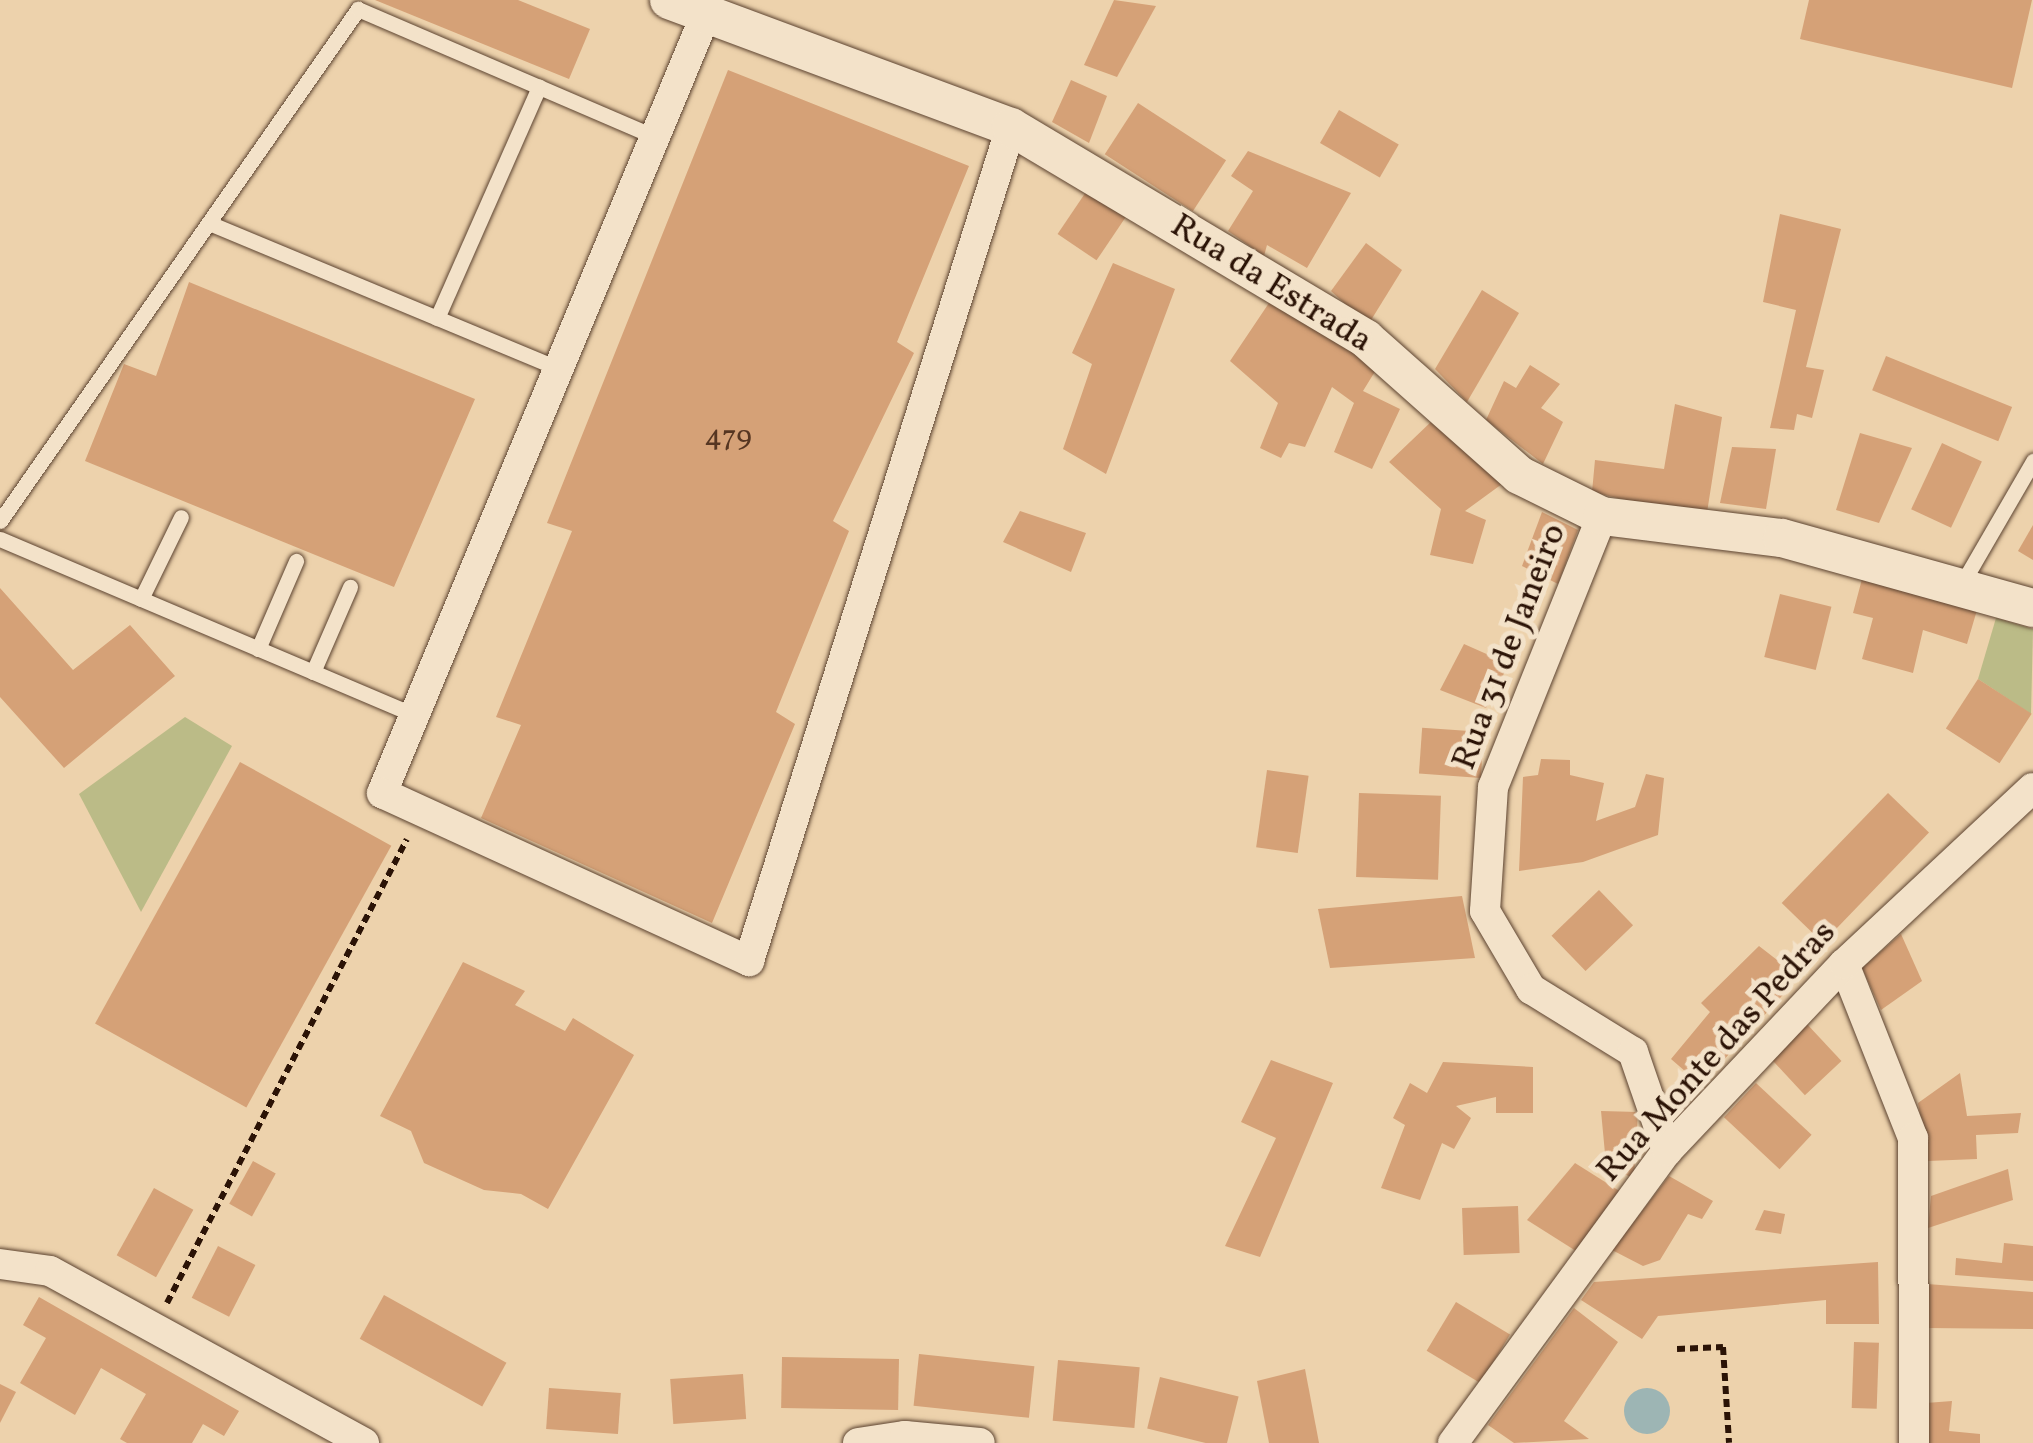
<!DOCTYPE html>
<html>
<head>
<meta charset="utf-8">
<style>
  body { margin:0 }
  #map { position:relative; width:2033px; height:1443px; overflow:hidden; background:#edd2ac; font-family:Vollkorn,serif }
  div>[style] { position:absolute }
  .green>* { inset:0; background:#bbbb87 }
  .water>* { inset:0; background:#9db5b4 }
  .round { border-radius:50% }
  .building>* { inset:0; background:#d5a177; transform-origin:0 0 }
  .path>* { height:6px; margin-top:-3px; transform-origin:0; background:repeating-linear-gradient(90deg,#2b1306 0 8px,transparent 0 13px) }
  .roads { filter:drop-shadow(0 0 2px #5c4330) drop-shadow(0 0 2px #5c4330) }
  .service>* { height:15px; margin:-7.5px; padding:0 7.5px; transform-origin:7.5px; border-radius:7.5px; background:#f3e2c9 }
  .minor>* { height:30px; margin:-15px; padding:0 15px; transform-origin:15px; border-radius:15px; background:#f3e2c9 }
  .tertiary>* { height:38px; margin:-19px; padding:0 19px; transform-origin:19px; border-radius:19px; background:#f3e2c9 }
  span { translate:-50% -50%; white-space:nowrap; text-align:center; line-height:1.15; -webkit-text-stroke:10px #f3e2c9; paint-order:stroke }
  .number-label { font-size:30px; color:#563622 }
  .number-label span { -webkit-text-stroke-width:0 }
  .street-label { font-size:35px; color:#2b1306 }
</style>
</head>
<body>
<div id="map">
  <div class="green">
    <div style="clip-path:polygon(1996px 618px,2033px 629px,2031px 714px,1978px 679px)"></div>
    <div style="clip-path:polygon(185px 717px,232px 746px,141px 912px,79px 794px)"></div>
  </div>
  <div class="water">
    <div class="round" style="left:1624px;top:1388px;width:46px;height:46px"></div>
  </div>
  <div class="building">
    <div style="clip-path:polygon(375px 0,518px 0,590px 29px,569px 79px)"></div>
    <div style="clip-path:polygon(1114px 0,1156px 6px,1117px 77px,1084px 65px)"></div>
    <div style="clip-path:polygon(1809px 0,2032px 0,2012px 88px,1800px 39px)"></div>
    <div style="clip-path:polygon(728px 70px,969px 166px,897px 342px,914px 353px,833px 521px,849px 531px,776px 712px,795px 724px,712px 923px,481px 818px,521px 725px,496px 717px,572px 531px,547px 523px)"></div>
    <div style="clip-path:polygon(1071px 80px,1107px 96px,1089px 143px,1052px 122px)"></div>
    <div style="left:1138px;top:103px;width:105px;height:61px;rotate:33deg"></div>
    <div style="left:1339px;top:110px;width:69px;height:38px;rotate:30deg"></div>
    <div style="clip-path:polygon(1248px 151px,1351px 193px,1307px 268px,1267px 245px,1264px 256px,1228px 231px,1253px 191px,1231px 176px)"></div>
    <div style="left:1090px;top:186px;width:47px;height:58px;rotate:34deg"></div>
    <div style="clip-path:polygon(1780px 214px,1841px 229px,1806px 367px,1824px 370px,1812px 418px,1797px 414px,1794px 430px,1770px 428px,1796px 310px,1763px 302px)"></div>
    <div style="clip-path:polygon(1366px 243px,1402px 270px,1368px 325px,1331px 291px)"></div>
    <div style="clip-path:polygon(1113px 263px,1175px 289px,1106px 474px,1063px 449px,1092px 364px,1072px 353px)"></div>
    <div style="clip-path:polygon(189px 282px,475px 399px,394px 587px,85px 461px,124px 364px,156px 376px)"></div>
    <div style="clip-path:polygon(1482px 290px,1519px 313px,1467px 402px,1435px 369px)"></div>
    <div style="clip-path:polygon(1273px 297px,1379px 365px,1363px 391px,1400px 409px,1372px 469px,1334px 452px,1354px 403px,1332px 387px,1305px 447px,1289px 443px,1281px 458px,1260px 448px,1278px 403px,1230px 361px)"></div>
    <div style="left:1886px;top:356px;width:136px;height:37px;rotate:22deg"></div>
    <div style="clip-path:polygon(1530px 365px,1560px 384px,1541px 408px,1563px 422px,1543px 464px,1486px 420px,1504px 381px,1516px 388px)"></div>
    <div style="clip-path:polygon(1675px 404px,1722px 417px,1706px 519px,1592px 492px,1595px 460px,1664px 469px)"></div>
    <div style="clip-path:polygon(1433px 420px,1502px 484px,1465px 511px,1486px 520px,1473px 564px,1430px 555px,1441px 509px,1389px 462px)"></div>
    <div style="clip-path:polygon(1860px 433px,1912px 448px,1879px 523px,1836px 510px)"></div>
    <div style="left:1942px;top:443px;width:44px;height:73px;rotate:25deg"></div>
    <div style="clip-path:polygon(1732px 447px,1776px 449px,1766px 509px,1720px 503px)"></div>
    <div style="clip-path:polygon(1020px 511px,1086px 533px,1071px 572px,1003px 542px)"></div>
    <div style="clip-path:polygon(1542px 512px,1578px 530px,1558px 584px,1522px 566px)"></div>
    <div style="clip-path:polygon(2033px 525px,2033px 560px,2018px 551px)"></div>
    <div style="clip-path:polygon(1862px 579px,1977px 610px,1967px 644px,1923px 630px,1913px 673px,1862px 659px,1873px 618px,1853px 613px)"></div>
    <div style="clip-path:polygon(0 588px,73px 670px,130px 625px,175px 676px,64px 768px,0 697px)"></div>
    <div style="left:1780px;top:594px;width:53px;height:65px;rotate:14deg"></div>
    <div style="clip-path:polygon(1464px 644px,1509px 664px,1486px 708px,1440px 690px)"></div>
    <div style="left:1978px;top:679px;width:64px;height:59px;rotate:33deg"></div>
    <div style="left:1484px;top:732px;width:46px;height:62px;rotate:94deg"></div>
    <div style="clip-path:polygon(1541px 759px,1570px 760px,1570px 775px,1604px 783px,1596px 821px,1635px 807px,1646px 774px,1664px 778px,1658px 835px,1583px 862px,1519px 871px,1523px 777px,1538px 775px)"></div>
    <div style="left:240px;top:762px;width:173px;height:299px;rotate:29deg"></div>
    <div style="left:1267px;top:770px;width:42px;height:78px;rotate:8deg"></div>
    <div style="left:1359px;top:793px;width:82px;height:84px;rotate:2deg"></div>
    <div style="left:1888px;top:793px;width:57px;height:153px;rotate:44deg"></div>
    <div style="left:1599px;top:890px;width:49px;height:66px;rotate:46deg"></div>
    <div style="clip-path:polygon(1462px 896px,1475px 958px,1330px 968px,1318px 909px)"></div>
    <div style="clip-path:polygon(1901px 934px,1922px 981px,1881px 1010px,1862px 968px)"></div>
    <div style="clip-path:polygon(1759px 946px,1799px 977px,1701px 1085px,1671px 1059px,1710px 1012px,1701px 1003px)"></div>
    <div style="clip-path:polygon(463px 962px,525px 991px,515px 1005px,565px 1031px,573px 1018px,634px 1055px,548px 1209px,521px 1194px,484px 1190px,424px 1163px,411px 1131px,380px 1116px)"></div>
    <div style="left:1806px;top:1023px;width:52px;height:50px;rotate:47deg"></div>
    <div style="clip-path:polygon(1271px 1060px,1333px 1083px,1260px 1257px,1225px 1246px,1276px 1138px,1241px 1122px)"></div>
    <div style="clip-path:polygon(1443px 1062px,1533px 1067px,1533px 1113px,1496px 1113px,1496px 1097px,1456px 1106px,1471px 1118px,1454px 1149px,1442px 1143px,1420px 1200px,1381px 1188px,1405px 1125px,1393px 1118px,1410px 1083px,1427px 1093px)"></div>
    <div style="clip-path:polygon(1960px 1073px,1967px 1116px,2021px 1113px,2018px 1133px,1976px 1135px,1977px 1159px,1928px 1161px,1918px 1103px)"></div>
    <div style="left:1756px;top:1083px;width:76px;height:47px;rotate:43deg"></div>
    <div style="clip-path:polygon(1601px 1111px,1638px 1112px,1634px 1179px,1606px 1164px)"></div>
    <div style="left:253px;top:1161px;width:26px;height:49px;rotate:29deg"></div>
    <div style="clip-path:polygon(1575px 1163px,1621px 1192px,1576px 1251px,1527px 1220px)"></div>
    <div style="clip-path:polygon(2008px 1169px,2013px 1200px,1928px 1228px,1931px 1196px)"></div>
    <div style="clip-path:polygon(1669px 1176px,1713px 1201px,1702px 1219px,1688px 1214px,1660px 1260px,1643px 1266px,1612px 1250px)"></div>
    <div style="left:154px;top:1188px;width:45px;height:77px;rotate:29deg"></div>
    <div style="left:1518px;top:1206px;width:47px;height:56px;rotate:88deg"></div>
    <div style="clip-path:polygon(1764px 1210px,1785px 1214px,1781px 1234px,1755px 1230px)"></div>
    <div style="clip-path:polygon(2004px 1243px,2033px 1246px,2033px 1281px,1955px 1275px,1956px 1258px,2002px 1263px)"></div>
    <div style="left:218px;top:1246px;width:42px;height:58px;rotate:27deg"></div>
    <div style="clip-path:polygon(1878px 1262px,1879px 1324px,1826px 1324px,1826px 1300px,1658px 1316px,1642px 1339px,1581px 1300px,1594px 1282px)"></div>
    <div style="clip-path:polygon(1927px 1284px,2033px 1292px,2033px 1329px,1926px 1328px)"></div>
    <div style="left:384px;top:1295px;width:140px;height:50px;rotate:29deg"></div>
    <div style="clip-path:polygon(39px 1297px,239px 1411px,224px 1436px,203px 1424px,192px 1443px,127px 1443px,120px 1439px,146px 1394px,101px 1368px,75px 1415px,20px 1383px,46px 1338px,23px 1325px)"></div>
    <div style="left:1456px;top:1302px;width:63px;height:57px;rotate:31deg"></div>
    <div style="clip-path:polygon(1574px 1308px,1618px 1342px,1564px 1421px,1589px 1439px,1514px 1443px,1488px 1425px)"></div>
    <div style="left:1854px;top:1342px;width:25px;height:66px;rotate:2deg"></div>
    <div style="left:919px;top:1354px;width:116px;height:52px;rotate:6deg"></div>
    <div style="left:899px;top:1359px;width:51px;height:117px;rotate:91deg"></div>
    <div style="left:1058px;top:1360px;width:82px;height:61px;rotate:5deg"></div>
    <div style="clip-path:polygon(1305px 1369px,1319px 1443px,1269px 1443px,1257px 1381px)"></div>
    <div style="left:743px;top:1374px;width:45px;height:73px;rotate:86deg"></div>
    <div style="left:1160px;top:1377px;width:81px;height:53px;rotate:14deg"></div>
    <div style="clip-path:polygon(0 1384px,16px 1392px,0 1423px)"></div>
    <div style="left:549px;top:1388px;width:72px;height:41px;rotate:4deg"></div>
    <div style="clip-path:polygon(1952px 1401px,1949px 1431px,1980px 1434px,1980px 1443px,1926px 1443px,1926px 1403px)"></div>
  </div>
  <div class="path">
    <div style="left:167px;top:1303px;width:522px;rotate:-62.65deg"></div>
    <div style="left:1677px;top:1349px;width:46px;rotate:-2.5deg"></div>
    <div style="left:1723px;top:1347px;width:96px;rotate:86.4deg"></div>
  </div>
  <div class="roads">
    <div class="service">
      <div style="left:209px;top:223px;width:378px;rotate:22.6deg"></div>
      <div style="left:437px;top:318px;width:253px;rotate:-66.2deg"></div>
      <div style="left:0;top:521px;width:625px;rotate:-55.04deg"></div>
      <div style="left:358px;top:9px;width:323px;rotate:23.3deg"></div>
      <div style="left:0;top:539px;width:450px;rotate:23deg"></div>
      <div style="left:1960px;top:587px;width:146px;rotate:-59.9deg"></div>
      <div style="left:141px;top:599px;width:91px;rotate:-64deg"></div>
      <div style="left:258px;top:649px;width:96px;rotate:-66.6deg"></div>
      <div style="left:313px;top:672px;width:93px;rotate:-66.5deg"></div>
    </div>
    <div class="minor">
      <div style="left:706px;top:14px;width:844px;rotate:112.58deg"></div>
      <div style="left:382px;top:793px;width:404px;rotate:24.6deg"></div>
      <div style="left:749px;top:961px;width:874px;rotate:-72.56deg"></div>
      <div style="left:1602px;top:516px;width:292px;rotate:111.9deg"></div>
      <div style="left:1493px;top:787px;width:124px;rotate:93.7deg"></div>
      <div style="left:1485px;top:911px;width:91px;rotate:59.5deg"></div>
      <div style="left:1531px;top:989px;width:120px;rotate:31.7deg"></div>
      <div style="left:1633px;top:1052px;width:105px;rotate:71deg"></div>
      <div style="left:1844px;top:964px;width:187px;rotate:68.4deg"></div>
      <div style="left:1913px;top:1138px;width:305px;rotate:89.8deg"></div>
      <div style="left:0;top:1264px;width:50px;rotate:8deg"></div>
      <div style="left:50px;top:1271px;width:358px;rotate:28.7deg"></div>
      <div style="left:858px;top:1443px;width:48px;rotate:-8.5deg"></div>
      <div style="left:905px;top:1436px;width:75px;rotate:5.3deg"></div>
      <div style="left:1453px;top:1443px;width:362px;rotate:-53.8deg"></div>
      <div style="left:1667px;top:1151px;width:257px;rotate:-46.6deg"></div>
      <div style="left:1844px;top:964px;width:258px;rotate:-43deg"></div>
    </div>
    <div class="tertiary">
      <div style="left:669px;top:0;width:365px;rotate:20.4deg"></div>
      <div style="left:1011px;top:127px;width:413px;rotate:30.8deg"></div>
      <div style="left:1366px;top:339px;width:205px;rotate:41.6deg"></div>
      <div style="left:1519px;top:475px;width:93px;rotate:26.3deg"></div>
      <div style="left:1602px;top:516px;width:181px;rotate:7deg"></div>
      <div style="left:1782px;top:538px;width:261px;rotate:15.6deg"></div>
    </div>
  </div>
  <div class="number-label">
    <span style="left:728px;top:437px">479</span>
  </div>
  <div class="street-label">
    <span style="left:1271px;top:284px;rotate:32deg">Rua da Estrada</span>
    <span style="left:1510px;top:647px;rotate:-69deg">Rua 31 de Janeiro</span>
    <span style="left:1717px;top:1052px;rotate:-48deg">Rua Monte das Pedras</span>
  </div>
</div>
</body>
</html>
